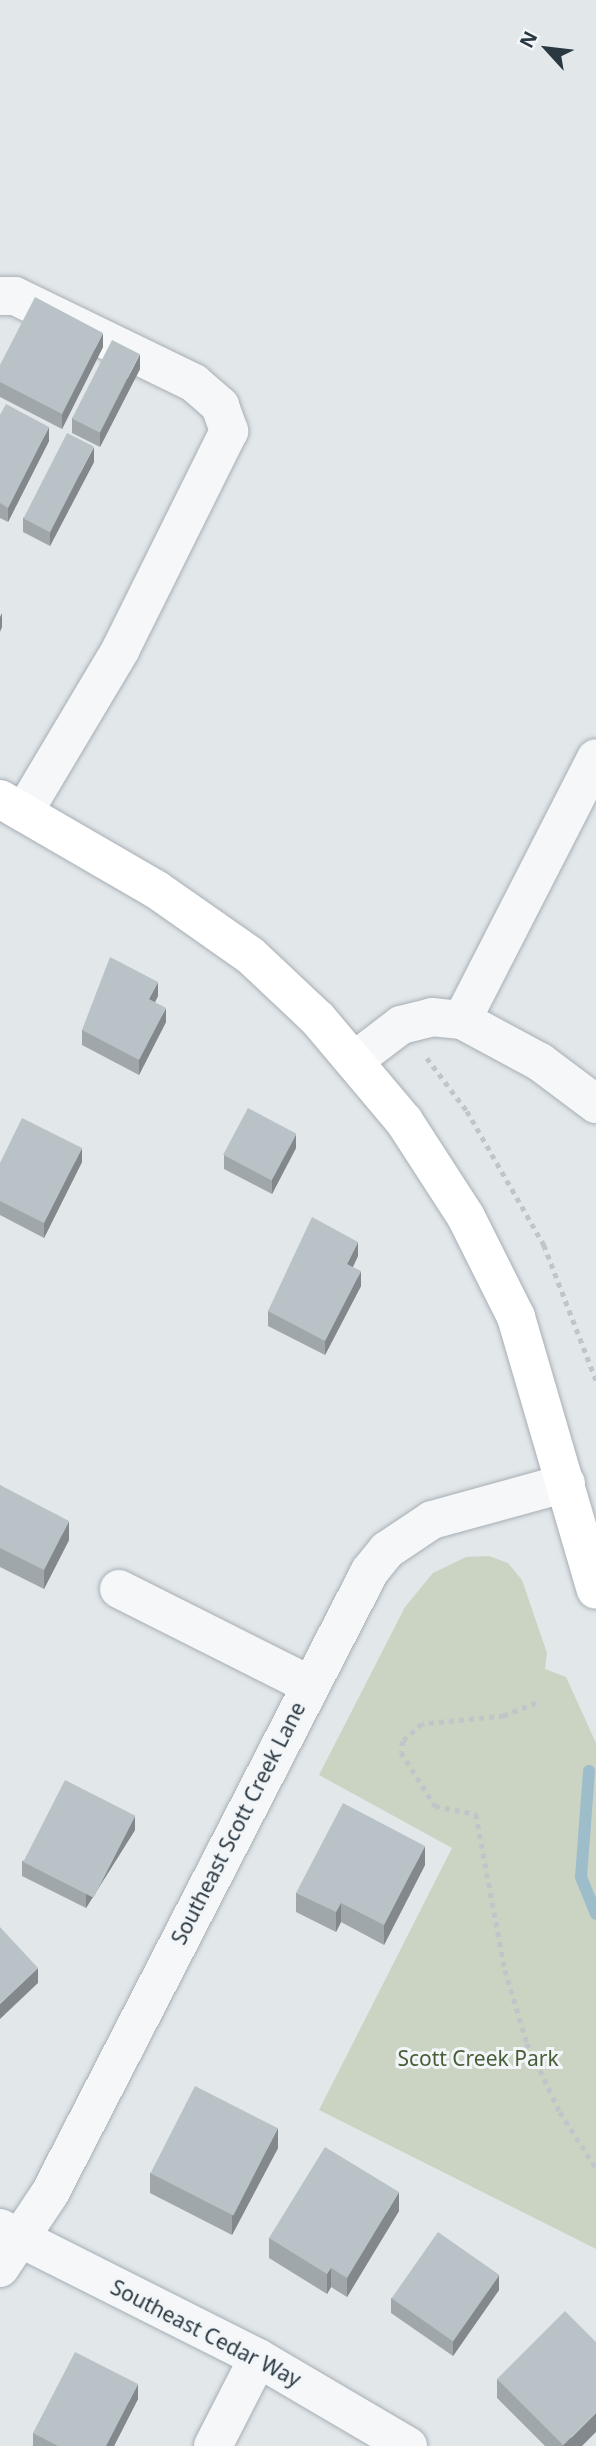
<!DOCTYPE html>
<html>
<head>
<meta charset="utf-8">
<style>
  body { margin:0 }
  #map { position:relative; width:596px; height:2446px; overflow:hidden; background:#e2e7ea; font-family:"Noto Sans",sans-serif }
  div>[style] { position:absolute }
  .green>* { inset:0; background:#cbd4c3 }
  .stream>* { height:12px; margin:-6px; padding:0 6px; transform-origin:6px; border-radius:6px; background:#9ebdca }
  .path>* { height:4.5px; margin-top:-2.25px; transform-origin:0; background:repeating-linear-gradient(90deg,#c0c5c9 0 5px,transparent 0 10px) }
  .roads { filter:drop-shadow(0 0 2px #a7afb4) drop-shadow(0 0 2px #a7afb4) }
  .minor>* { height:38px; margin:-19px; padding:0 19px; transform-origin:19px; border-radius:19px; background:#f5f7f9 }
  .major>* { height:38px; margin:-19px; padding:0 19px; transform-origin:19px; border-radius:19px; background:#fff }
  .wall>* { inset:0; background:#9fa7ab }
  .shaded-wall>* { inset:0; background:#82888b }
  .building>* { inset:0; background:#b9c2c7; transform-origin:0 0 }
  span { translate:-50% -50%; white-space:nowrap; text-align:center; line-height:1.15; -webkit-text-stroke:6px #f2f6f8; paint-order:stroke }
  .street-label { font-size:21px; color:#2a3842 }
  .park-label { font-size:21px; color:#485e38 }
  .north { position:absolute; left:512px; top:14px; width:70px; height:70px; -webkit-text-stroke:5px #f2f6f8; paint-order:stroke; rotate:297deg; font-size:19px; font-weight:700; line-height:28px; text-align:center; color:#2a3842 }
  .north::after { content:''; display:block; margin:auto; width:24px; height:32px; background:#2a3842; clip-path:polygon(50% 0,100% 100%,50% 72%,0 100%) }
</style>
</head>
<body>
<div id="map">
  <div class="green">
    <div style="clip-path:polygon(489px 1556px,508px 1563px,522px 1580px,547px 1653px,545px 1669px,566px 1677px,596px 1743px,596px 2249px,319px 2110px,452px 1848px,319px 1775px,405px 1607px,433px 1573px,466px 1557px)"></div>
  </div>
  <div class="stream">
    <div style="left:589px;top:1771px;width:106px;rotate:94.3deg"></div>
    <div style="left:581px;top:1877px;width:40px;rotate:68deg"></div>
  </div>
  <div class="path">
    <div style="left:427px;top:1058px;width:66px;rotate:53deg"></div>
    <div style="left:467px;top:1111px;width:155px;rotate:60.1deg"></div>
    <div style="left:544px;top:1245px;width:145px;rotate:68.9deg"></div>
    <div style="left:536px;top:1703px;width:35px;rotate:158deg"></div>
    <div style="left:504px;top:1716px;width:82px;rotate:174.4deg"></div>
    <div style="left:422px;top:1724px;width:25px;rotate:138deg"></div>
    <div style="left:403px;top:1741px;width:11px;rotate:100deg"></div>
    <div style="left:401px;top:1752px;width:64px;rotate:57.8deg"></div>
    <div style="left:435px;top:1806px;width:42px;rotate:11deg"></div>
    <div style="left:476px;top:1814px;width:159px;rotate:79.5deg"></div>
    <div style="left:505px;top:1970px;width:76px;rotate:73.2deg"></div>
    <div style="left:527px;top:2043px;width:76px;rotate:64.4deg"></div>
    <div style="left:560px;top:2112px;width:67px;rotate:57.3deg"></div>
  </div>
  <div class="roads">
    <div class="minor">
      <div style="left:0;top:296px;width:15px"></div>
      <div style="left:15px;top:296px;width:199px;rotate:25.9deg"></div>
      <div style="left:194px;top:383px;width:35px;rotate:41deg"></div>
      <div style="left:220px;top:406px;width:27px;rotate:70deg"></div>
      <div style="left:229px;top:431px;width:243px;rotate:116.4deg"></div>
      <div style="left:121px;top:649px;width:190px;rotate:120.8deg"></div>
      <div style="left:462px;top:1020px;width:89px;rotate:28.3deg"></div>
      <div style="left:540px;top:1062px;width:70px;rotate:36.9deg"></div>
      <div style="left:355px;top:1060px;width:58px;rotate:-37.3deg"></div>
      <div style="left:401px;top:1025px;width:32px;rotate:-14deg"></div>
      <div style="left:432px;top:1017px;width:30px;rotate:6deg"></div>
      <div style="left:462px;top:1020px;width:294px;rotate:-62.9deg"></div>
      <div style="left:119px;top:1589px;width:212px;rotate:26.7deg"></div>
      <div style="left:0;top:2228px;width:289px;rotate:26.7deg"></div>
      <div style="left:258px;top:2358px;width:174px;rotate:30.4deg"></div>
      <div style="left:0;top:2268px;width:90px;rotate:-56.3deg"></div>
      <div style="left:50px;top:2193px;width:699px;rotate:-62.78deg"></div>
      <div style="left:370px;top:1571px;width:27px;rotate:-51deg"></div>
      <div style="left:387px;top:1550px;width:54px;rotate:-33.7deg"></div>
      <div style="left:432px;top:1520px;width:139px;rotate:-15.4deg"></div>
      <div style="left:213px;top:2446px;width:99px;rotate:-62.9deg"></div>
    </div>
    <div class="major">
      <div style="left:0;top:799px;width:181px;rotate:30.1deg"></div>
      <div style="left:157px;top:890px;width:113px;rotate:35deg"></div>
      <div style="left:250px;top:955px;width:93px;rotate:43.3deg"></div>
      <div style="left:318px;top:1019px;width:133px;rotate:49.9deg"></div>
      <div style="left:404px;top:1121px;width:114px;rotate:57.1deg"></div>
      <div style="left:466px;top:1217px;width:112px;rotate:63.4deg"></div>
      <div style="left:516px;top:1317px;width:284px;rotate:73.7deg"></div>
    </div>
  </div>
  <div class="wall">
    <div style="clip-path:polygon(103px 347px,62px 429px,0 397px,0 365px)"></div>
    <div style="clip-path:polygon(140px 369px,100px 447px,72px 433px,72px 418px)"></div>
    <div style="clip-path:polygon(0 415px,49px 441px,8px 522px,0 518px)"></div>
    <div style="clip-path:polygon(94px 462px,50px 546px,23px 532px,23px 518px)"></div>
    <div style="clip-path:polygon(158px 996px,155px 1002px,166px 1022px,139px 1075px,82px 1045px,82px 1030px)"></div>
    <div style="clip-path:polygon(296px 1148px,272px 1194px,224px 1169px,224px 1155px)"></div>
    <div style="clip-path:polygon(82px 1162px,44px 1238px,0 1215px,0 1163px)"></div>
    <div style="clip-path:polygon(358px 1256px,353px 1267px,361px 1286px,325px 1355px,268px 1326px,268px 1311px)"></div>
    <div style="clip-path:polygon(0 1485px,69px 1540px,44px 1589px,0 1567px)"></div>
    <div style="clip-path:polygon(135px 1830px,86px 1908px,22px 1876px,22px 1861px)"></div>
    <div style="clip-path:polygon(425px 1865px,384px 1945px,341px 1922px,336px 1932px,296px 1912px,296px 1893px)"></div>
    <div style="clip-path:polygon(278px 2148px,232px 2235px,150px 2193px,150px 2173px)"></div>
    <div style="clip-path:polygon(399px 2211px,347px 2297px,331px 2287px,327px 2294px,269px 2258px,269px 2238px)"></div>
    <div style="clip-path:polygon(499px 2290px,453px 2356px,391px 2313px,391px 2298px)"></div>
    <div style="clip-path:polygon(497px 2379px,582px 2446px,545px 2446px,497px 2398px)"></div>
    <div style="clip-path:polygon(138px 2399px,114px 2446px,33px 2446px,33px 2433px)"></div>
  </div>
  <div class="shaded-wall">
    <div style="clip-path:polygon(103px 333px,103px 347px,62px 429px,62px 414px)"></div>
    <div style="clip-path:polygon(140px 354px,140px 369px,100px 447px,100px 433px)"></div>
    <div style="clip-path:polygon(49px 427px,49px 441px,8px 522px,8px 508px)"></div>
    <div style="clip-path:polygon(94px 447px,94px 462px,50px 546px,50px 531px)"></div>
    <div style="clip-path:polygon(2px 613px,2px 627px,0 632px,0 617px)"></div>
    <div style="clip-path:polygon(158px 982px,158px 996px,149px 1014px,149px 999px)"></div>
    <div style="clip-path:polygon(166px 1008px,166px 1022px,139px 1075px,139px 1060px)"></div>
    <div style="clip-path:polygon(296px 1134px,296px 1148px,272px 1194px,272px 1179px)"></div>
    <div style="clip-path:polygon(82px 1148px,82px 1162px,44px 1238px,44px 1223px)"></div>
    <div style="clip-path:polygon(358px 1242px,358px 1256px,347px 1279px,347px 1264px)"></div>
    <div style="clip-path:polygon(361px 1271px,361px 1286px,325px 1355px,325px 1341px)"></div>
    <div style="clip-path:polygon(69px 1521px,69px 1540px,44px 1589px,44px 1570px)"></div>
    <div style="clip-path:polygon(135px 1816px,135px 1830px,86px 1908px,86px 1894px)"></div>
    <div style="clip-path:polygon(425px 1846px,425px 1865px,384px 1945px,384px 1925px)"></div>
    <div style="clip-path:polygon(341px 1903px,341px 1922px,336px 1932px,336px 1912px)"></div>
    <div style="clip-path:polygon(38px 1968px,38px 1983px,0 2019px,0 2004px)"></div>
    <div style="clip-path:polygon(278px 2128px,278px 2148px,232px 2235px,232px 2216px)"></div>
    <div style="clip-path:polygon(399px 2192px,399px 2211px,347px 2297px,347px 2278px)"></div>
    <div style="clip-path:polygon(331px 2268px,331px 2287px,327px 2294px,327px 2274px)"></div>
    <div style="clip-path:polygon(499px 2275px,499px 2290px,453px 2356px,453px 2342px)"></div>
    <div style="clip-path:polygon(138px 2384px,138px 2399px,114px 2446px,106px 2446px)"></div>
    <div style="clip-path:polygon(596px 2413px,596px 2432px,582px 2446px,563px 2446px)"></div>
  </div>
  <div class="building">
    <div style="clip-path:polygon(35px 297px,103px 333px,62px 414px,0 382px,0 365px)"></div>
    <div style="left:112px;top:340px;width:31px;height:88px;rotate:27deg"></div>
    <div style="clip-path:polygon(6px 404px,49px 427px,8px 508px,0 503px,0 415px)"></div>
    <div style="left:67px;top:433px;width:30px;height:96px;rotate:27deg"></div>
    <div style="clip-path:polygon(110px 957px,158px 982px,149px 999px,166px 1008px,139px 1060px,82px 1030px)"></div>
    <div style="left:248px;top:1108px;width:55px;height:53px;rotate:28deg"></div>
    <div style="clip-path:polygon(22px 1118px,82px 1148px,44px 1223px,0 1201px,0 1163px)"></div>
    <div style="clip-path:polygon(312px 1217px,358px 1242px,347px 1264px,361px 1271px,325px 1341px,268px 1311px)"></div>
    <div style="clip-path:polygon(0 1485px,69px 1521px,44px 1570px,0 1548px)"></div>
    <div style="left:65px;top:1780px;width:79px;height:92px;rotate:27deg"></div>
    <div style="clip-path:polygon(343px 1803px,425px 1846px,384px 1925px,341px 1903px,336px 1912px,296px 1893px)"></div>
    <div style="clip-path:polygon(0 1927px,38px 1968px,0 2004px)"></div>
    <div style="left:195px;top:2086px;width:93px;height:98px;rotate:27deg"></div>
    <div style="clip-path:polygon(325px 2147px,399px 2192px,347px 2278px,331px 2268px,327px 2274px,269px 2238px)"></div>
    <div style="left:438px;top:2232px;width:75px;height:81px;rotate:35deg"></div>
    <div style="clip-path:polygon(565px 2311px,596px 2342px,596px 2413px,563px 2445px,497px 2379px)"></div>
    <div style="clip-path:polygon(75px 2352px,138px 2384px,106px 2446px,58px 2446px,33px 2433px)"></div>
  </div>
  <div class="street-label">
    <span style="left:238px;top:1823px;rotate:-63deg">Southeast Scott Creek Lane</span>
    <span style="left:206px;top:2333px;rotate:27deg">Southeast Cedar Way</span>
  </div>
  <div class="park-label">
    <span style="left:478px;top:2058px">Scott Creek Park</span>
  </div>
  <div class="north">N</div>
</div>
</body>
</html>
